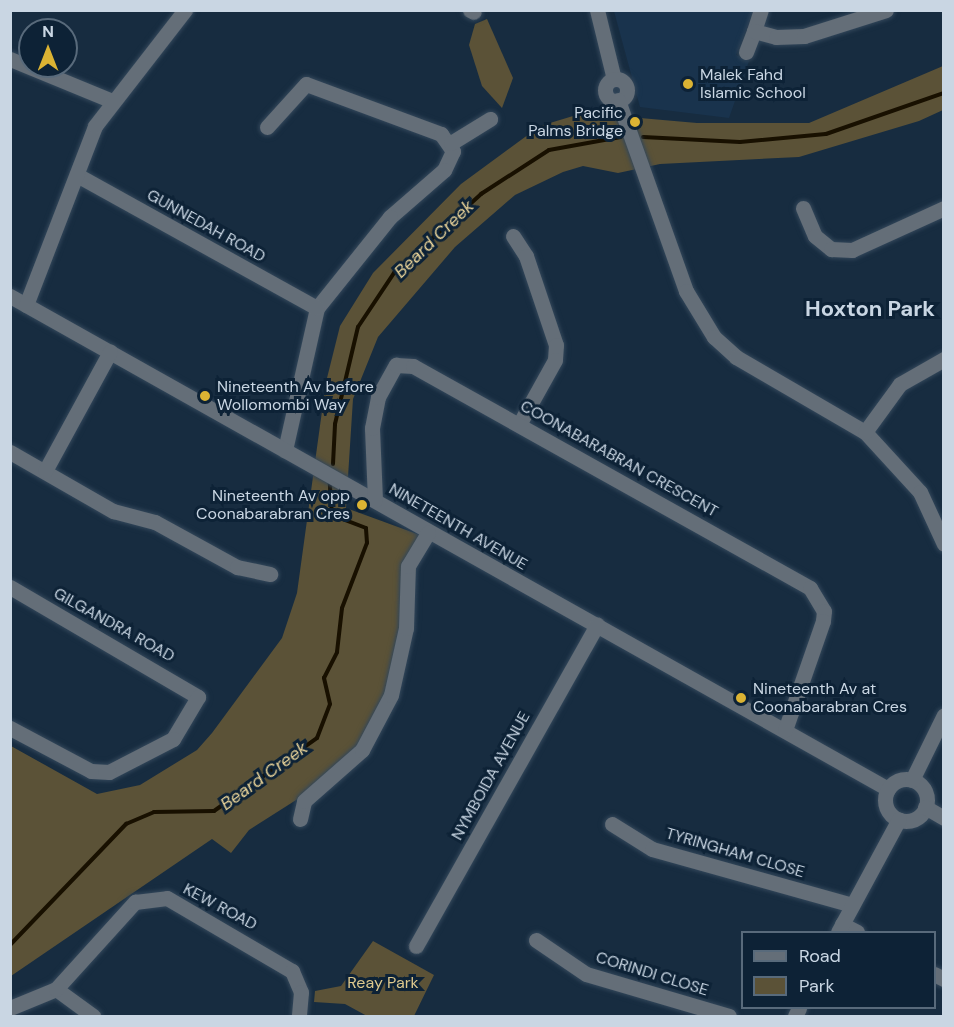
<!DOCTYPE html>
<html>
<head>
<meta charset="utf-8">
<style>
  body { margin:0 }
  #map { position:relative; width:954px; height:1027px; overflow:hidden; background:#172c40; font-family:"DM Sans",sans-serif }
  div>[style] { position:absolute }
  .built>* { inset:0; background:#19334d }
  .green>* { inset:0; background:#5b5237 }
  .stream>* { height:4px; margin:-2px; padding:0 2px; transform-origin:2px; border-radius:2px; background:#181000 }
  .roads { filter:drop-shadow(0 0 2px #33475a) drop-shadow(0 0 2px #33475a) }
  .minor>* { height:15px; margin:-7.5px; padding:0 7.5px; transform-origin:7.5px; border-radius:7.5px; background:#646e78 }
  .minor>.ring { margin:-7.5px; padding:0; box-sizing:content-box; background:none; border:15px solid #646e78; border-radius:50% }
  .dots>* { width:16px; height:16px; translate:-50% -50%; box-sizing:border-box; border:3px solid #0d2236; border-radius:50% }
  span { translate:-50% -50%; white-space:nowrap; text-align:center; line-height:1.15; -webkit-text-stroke:6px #0d2236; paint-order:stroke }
  .poi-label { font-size:16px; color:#c9d6e3 }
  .left { translate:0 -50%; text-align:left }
  .right { translate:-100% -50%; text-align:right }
  .street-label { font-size:16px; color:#c9d6e3 }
  .park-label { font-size:16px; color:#ddc88d }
  .water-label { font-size:18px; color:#ebd59a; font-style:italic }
  .district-label { font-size:22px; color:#c9d6e3; font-weight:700 }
  .frame { position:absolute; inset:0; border:12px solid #c9d6e3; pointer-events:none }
  .legend { position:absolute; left:741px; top:931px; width:195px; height:78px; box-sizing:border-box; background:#0d2236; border:2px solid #586a7b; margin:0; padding:8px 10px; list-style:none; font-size:18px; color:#c9d6e3 }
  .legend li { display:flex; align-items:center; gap:12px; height:30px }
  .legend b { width:30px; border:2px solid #586a7b }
  .north { position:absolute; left:18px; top:18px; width:60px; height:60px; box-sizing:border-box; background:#0d2236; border:2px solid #586a7b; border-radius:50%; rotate:0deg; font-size:16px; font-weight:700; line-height:24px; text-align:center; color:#c9d6e3 }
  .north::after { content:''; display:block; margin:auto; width:21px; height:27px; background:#dbb333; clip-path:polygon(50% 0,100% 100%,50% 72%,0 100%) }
</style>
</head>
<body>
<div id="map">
  <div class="built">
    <div style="clip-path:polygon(614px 11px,753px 11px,736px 55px,749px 61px,729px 118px,640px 107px)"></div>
  </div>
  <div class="green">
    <div style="clip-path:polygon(487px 19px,513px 78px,502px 108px,482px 86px,469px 45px,475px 24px)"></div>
    <div style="clip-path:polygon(943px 66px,943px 110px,919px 121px,799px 157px,660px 164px,618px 173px,583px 166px,563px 172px,515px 195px,455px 247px,378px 337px,353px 399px,346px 508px,420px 535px,407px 648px,368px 740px,315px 788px,249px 830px,231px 853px,212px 839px,11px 976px,11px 746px,97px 794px,140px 785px,197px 750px,212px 733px,282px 638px,297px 593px,326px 382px,340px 326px,373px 273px,461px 184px,540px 126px,583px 113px,697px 123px,809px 123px)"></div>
    <div style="clip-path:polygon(373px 941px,434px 975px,414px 1016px,367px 1016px,345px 1004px,314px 1002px,315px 991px,341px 986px)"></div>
  </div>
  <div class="stream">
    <div style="left:643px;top:137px;width:97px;rotate:3deg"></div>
    <div style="left:740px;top:142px;width:86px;rotate:-5.3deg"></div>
    <div style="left:826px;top:134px;width:125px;rotate:-19.2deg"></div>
    <div style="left:333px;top:464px;width:40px;rotate:-87.1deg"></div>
    <div style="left:335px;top:424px;width:100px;rotate:-76.7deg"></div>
    <div style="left:358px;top:327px;width:65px;rotate:-56.3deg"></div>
    <div style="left:394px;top:273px;width:118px;rotate:-42.2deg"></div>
    <div style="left:481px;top:194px;width:81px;rotate:-32.9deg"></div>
    <div style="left:549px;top:150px;width:73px;rotate:-10.2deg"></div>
    <div style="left:10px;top:945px;width:168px;rotate:-46.2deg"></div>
    <div style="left:126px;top:824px;width:30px;rotate:-23deg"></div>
    <div style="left:154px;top:812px;width:60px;rotate:-1deg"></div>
    <div style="left:214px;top:811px;width:126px;rotate:-35.3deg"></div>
    <div style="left:317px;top:738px;width:36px;rotate:-69deg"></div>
    <div style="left:330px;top:704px;width:27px;rotate:-103deg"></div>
    <div style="left:324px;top:678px;width:29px;rotate:-63deg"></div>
    <div style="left:337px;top:652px;width:44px;rotate:-83.5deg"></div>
    <div style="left:342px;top:608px;width:70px;rotate:-69deg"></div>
    <div style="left:367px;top:543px;width:15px;rotate:-94deg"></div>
    <div style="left:366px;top:528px;width:36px;rotate:-159deg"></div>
    <div style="left:332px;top:515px;width:32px;rotate:-94deg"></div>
  </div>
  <div class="roads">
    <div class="minor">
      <div style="left:470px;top:10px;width:4px;rotate:27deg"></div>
      <div style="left:597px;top:10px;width:71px;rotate:76.2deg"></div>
      <div style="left:754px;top:31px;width:22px;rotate:-72deg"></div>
      <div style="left:746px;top:52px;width:22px;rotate:-69deg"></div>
      <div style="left:754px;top:31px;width:23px;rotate:15deg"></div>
      <div style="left:776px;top:37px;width:28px;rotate:-2deg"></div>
      <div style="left:804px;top:36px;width:86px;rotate:-17.6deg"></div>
      <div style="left:10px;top:59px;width:108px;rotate:22.3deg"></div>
      <div class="ring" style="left:605px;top:79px;width:7px;height:7px"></div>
      <div style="left:618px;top:100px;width:203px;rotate:70.4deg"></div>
      <div style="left:686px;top:291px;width:54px;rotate:58.7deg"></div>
      <div style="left:714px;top:337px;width:30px;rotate:42deg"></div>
      <div style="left:736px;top:357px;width:149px;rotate:30.2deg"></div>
      <div style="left:865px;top:432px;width:81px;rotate:47.5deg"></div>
      <div style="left:920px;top:492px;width:57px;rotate:65.2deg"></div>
      <div style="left:267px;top:127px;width:58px;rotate:-47.8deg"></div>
      <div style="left:306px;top:84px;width:144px;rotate:20.3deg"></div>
      <div style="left:441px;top:134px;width:21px;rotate:55deg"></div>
      <div style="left:453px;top:151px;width:21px;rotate:115deg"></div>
      <div style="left:444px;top:170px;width:72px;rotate:139deg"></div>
      <div style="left:390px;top:217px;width:117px;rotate:128.7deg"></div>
      <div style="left:317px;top:308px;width:146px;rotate:102.7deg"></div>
      <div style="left:451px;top:143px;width:46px;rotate:-31.6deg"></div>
      <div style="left:77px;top:175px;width:274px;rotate:29deg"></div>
      <div style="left:803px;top:208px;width:30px;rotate:67deg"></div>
      <div style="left:815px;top:236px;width:21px;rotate:39deg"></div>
      <div style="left:831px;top:249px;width:21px;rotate:3deg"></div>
      <div style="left:852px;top:250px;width:101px;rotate:-24.5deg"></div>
      <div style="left:513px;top:236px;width:24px;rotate:57deg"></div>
      <div style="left:526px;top:256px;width:94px;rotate:71.4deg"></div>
      <div style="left:556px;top:345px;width:15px;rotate:94deg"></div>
      <div style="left:555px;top:360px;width:72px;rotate:119.1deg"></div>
      <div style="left:10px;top:296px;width:1007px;rotate:29.31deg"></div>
      <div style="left:26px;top:305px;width:192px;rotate:-68.9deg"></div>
      <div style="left:95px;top:126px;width:147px;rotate:-52.2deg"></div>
      <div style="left:865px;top:432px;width:59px;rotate:-53.9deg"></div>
      <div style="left:900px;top:384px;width:51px;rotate:-29.6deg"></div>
      <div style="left:10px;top:452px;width:119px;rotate:29.8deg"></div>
      <div style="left:113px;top:511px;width:43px;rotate:14.7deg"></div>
      <div style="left:155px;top:522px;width:94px;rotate:28.8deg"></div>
      <div style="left:237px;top:567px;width:34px;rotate:12deg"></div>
      <div style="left:45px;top:471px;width:136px;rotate:-61.4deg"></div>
      <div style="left:375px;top:500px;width:72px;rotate:-92.4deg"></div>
      <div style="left:372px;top:428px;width:32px;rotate:-79deg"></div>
      <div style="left:378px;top:397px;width:37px;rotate:-61deg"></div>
      <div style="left:396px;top:365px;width:17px;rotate:3deg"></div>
      <div style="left:413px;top:366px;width:455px;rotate:29.2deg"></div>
      <div style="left:810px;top:588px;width:27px;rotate:59deg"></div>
      <div style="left:824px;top:611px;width:10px;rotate:96deg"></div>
      <div style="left:823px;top:621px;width:115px;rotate:109.2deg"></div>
      <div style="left:10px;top:587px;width:218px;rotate:30.3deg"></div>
      <div style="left:198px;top:697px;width:49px;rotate:120.8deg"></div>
      <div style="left:173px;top:739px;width:72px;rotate:152.7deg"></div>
      <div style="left:109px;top:772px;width:18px;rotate:-177deg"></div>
      <div style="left:91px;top:771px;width:92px;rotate:-152deg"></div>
      <div class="ring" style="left:885px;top:779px;width:27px;height:27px"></div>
      <div style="left:912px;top:780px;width:72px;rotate:-63.8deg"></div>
      <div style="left:925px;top:807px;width:22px;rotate:30deg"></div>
      <div style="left:300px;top:819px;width:18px;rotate:-77deg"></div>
      <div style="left:304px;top:801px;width:77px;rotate:-41.3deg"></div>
      <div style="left:362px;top:750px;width:62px;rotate:-62.2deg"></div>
      <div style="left:391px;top:695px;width:69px;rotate:-77.4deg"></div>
      <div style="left:406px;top:628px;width:62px;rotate:-88.2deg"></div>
      <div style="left:408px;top:566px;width:39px;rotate:-59deg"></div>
      <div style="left:612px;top:824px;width:47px;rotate:32deg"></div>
      <div style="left:652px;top:849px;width:208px;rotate:15.6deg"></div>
      <div style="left:842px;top:924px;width:17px;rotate:28deg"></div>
      <div style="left:838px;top:932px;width:128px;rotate:-61.6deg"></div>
      <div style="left:536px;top:940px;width:60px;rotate:34.2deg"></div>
      <div style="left:586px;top:974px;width:149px;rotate:16.4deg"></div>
      <div style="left:416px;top:946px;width:369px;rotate:-60.6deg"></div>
      <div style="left:934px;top:974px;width:11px;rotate:27deg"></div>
      <div style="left:56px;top:989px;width:46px;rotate:36.1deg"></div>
      <div style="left:10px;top:1008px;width:50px;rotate:-22.4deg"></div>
      <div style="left:56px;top:989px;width:118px;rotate:-47.8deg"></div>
      <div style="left:135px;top:902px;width:32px;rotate:-7deg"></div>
      <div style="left:167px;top:898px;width:145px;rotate:30.3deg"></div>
      <div style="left:292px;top:971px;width:23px;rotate:67deg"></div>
      <div style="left:301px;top:992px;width:24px;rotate:95deg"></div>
      <div style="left:795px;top:1016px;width:9px;rotate:-63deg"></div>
    </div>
  </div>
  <div class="dots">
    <div style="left:688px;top:84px;background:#dbb333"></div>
    <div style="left:635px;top:122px;background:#dbb333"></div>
    <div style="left:205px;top:396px;background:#dbb333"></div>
    <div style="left:362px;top:505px;background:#dbb333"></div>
    <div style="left:741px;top:698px;background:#dbb333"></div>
  </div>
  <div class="poi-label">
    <span class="left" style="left:700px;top:84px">Malek Fahd<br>Islamic School</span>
    <span class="right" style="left:623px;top:122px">Pacific<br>Palms Bridge</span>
    <span class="left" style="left:217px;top:396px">Nineteenth Av before<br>Wollomombi Way</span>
    <span class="right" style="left:350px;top:505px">Nineteenth Av opp<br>Coonabarabran Cres</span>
    <span class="left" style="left:753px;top:698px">Nineteenth Av at<br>Coonabarabran Cres</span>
  </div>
  <div class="street-label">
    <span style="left:206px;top:226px;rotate:29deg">GUNNEDAH ROAD</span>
    <span style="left:619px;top:459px;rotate:29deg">COONABARABRAN CRESCENT</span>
    <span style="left:458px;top:527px;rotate:30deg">NINETEENTH AVENUE</span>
    <span style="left:114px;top:625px;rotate:29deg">GILGANDRA ROAD</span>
    <span style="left:491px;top:776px;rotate:-61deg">NYMBOIDA AVENUE</span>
    <span style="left:735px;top:853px;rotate:16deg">TYRINGHAM CLOSE</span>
    <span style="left:220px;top:907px;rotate:28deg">KEW ROAD</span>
    <span style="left:652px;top:974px;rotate:17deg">CORINDI CLOSE</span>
  </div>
  <div class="park-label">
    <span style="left:383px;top:983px">Reay Park</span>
  </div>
  <div class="water-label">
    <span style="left:434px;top:239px;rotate:-44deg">Beard Creek</span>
    <span style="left:264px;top:776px;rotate:-36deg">Beard Creek</span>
  </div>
  <div class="district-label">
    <span style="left:870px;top:309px">Hoxton Park</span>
  </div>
  <div class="frame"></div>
  <ul class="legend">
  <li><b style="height:8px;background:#646e78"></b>Road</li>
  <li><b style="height:16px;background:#5b5237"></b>Park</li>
  </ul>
  <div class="north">N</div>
</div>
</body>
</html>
